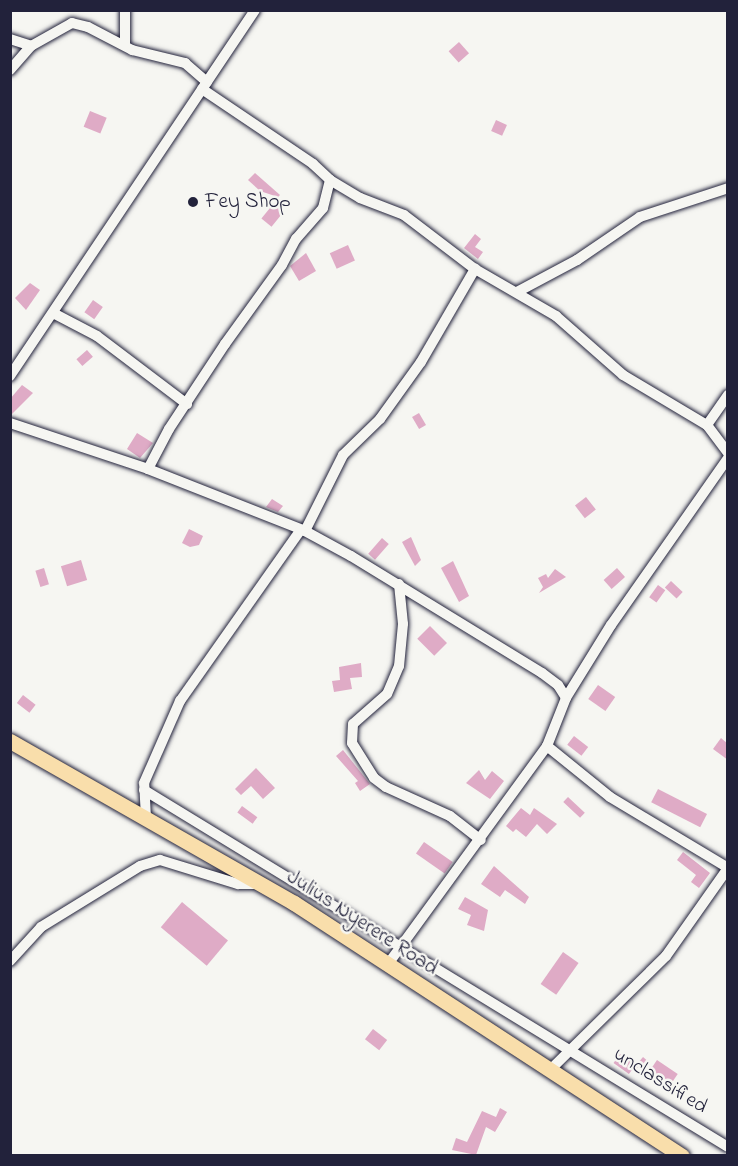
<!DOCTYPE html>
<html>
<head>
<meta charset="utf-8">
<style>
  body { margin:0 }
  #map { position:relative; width:738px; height:1166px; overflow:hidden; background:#f6f6f2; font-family:"Indie Flower",sans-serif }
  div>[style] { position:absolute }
  .building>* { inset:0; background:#dfabc6; transform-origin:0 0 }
  .roads { filter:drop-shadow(0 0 2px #22223b) drop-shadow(0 0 2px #22223b) }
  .minor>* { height:10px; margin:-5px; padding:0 5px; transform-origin:5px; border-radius:5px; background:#f6f6f2 }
  .highway>* { height:15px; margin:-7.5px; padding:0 7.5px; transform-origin:7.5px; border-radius:7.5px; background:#f9deab }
  .dots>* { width:16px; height:16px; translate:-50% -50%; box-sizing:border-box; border:3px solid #f6f6f2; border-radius:50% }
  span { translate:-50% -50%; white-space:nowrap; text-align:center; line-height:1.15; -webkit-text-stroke:5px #f6f6f2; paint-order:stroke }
  .poi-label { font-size:21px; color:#22223b }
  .left { translate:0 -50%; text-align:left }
  .street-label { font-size:21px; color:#22223b }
  .frame { position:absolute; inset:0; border:12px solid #22223b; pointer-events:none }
</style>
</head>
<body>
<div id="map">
  <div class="building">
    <div style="left:459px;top:42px;width:15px;height:14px;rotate:48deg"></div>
    <div style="left:90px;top:111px;width:18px;height:17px;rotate:22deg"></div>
    <div style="left:496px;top:120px;width:12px;height:12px;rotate:24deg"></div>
    <div style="clip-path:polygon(255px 173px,280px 195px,278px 197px,260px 191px,248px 180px)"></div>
    <div style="left:274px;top:203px;width:13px;height:20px;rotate:39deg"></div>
    <div style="clip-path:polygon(475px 234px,481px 239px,475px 247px,483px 252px,478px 259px,464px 248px)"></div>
    <div style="left:348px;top:245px;width:17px;height:20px;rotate:66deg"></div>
    <div style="clip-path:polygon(306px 253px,316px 271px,299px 281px,290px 266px)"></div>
    <div style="clip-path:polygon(30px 283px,40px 290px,26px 310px,15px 298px)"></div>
    <div style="left:93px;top:300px;width:12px;height:15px;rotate:35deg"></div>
    <div style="left:87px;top:350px;width:9px;height:14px;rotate:49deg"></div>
    <div style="clip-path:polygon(22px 385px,33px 393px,10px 416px,10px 399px)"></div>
    <div style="left:419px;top:413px;width:14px;height:8px;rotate:60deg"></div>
    <div style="clip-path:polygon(137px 433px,153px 443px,140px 458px,127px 449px)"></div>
    <div style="left:586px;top:497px;width:16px;height:14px;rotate:52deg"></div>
    <div style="clip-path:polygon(272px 499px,283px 506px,278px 512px,266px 507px)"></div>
    <div style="clip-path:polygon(189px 529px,203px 536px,199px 545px,190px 547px,182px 543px)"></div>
    <div style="clip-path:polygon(411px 537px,421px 560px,415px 566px,402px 542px)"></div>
    <div style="left:382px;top:538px;width:9px;height:21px;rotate:41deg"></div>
    <div style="left:81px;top:560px;width:21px;height:21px;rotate:73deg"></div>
    <div style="clip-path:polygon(453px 561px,469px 596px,459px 602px,441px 568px)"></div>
    <div style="left:44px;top:568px;width:17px;height:9px;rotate:73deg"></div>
    <div style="left:617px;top:568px;width:12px;height:18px;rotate:48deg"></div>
    <div style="clip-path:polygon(555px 569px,566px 577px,539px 593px,543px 587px,538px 578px,546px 574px,548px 578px)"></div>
    <div style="left:671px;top:581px;width:16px;height:9px;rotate:43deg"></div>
    <div style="left:658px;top:585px;width:9px;height:15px;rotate:36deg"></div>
    <div style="left:430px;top:626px;width:24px;height:18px;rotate:45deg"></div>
    <div style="clip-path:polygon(361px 663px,362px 677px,350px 678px,352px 689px,334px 692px,332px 681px,340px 680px,339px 667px)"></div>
    <div style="left:598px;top:685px;width:21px;height:17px;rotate:35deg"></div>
    <div style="left:23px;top:695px;width:16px;height:10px;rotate:38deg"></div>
    <div style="left:574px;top:736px;width:18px;height:11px;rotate:38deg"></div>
    <div style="clip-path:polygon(721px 738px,728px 744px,728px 760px,713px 749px)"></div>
    <div style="clip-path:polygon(343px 750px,370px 784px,360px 791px,355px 783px,358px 781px,336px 756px)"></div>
    <div style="clip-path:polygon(256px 768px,275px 788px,263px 799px,251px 786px,241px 795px,235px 789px)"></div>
    <div style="clip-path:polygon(479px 770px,485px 780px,492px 771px,504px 781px,490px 799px,466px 783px)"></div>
    <div style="left:658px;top:789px;width:55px;height:15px;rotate:27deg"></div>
    <div style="left:568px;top:797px;width:23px;height:7px;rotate:43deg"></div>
    <div style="left:242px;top:806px;width:19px;height:8px;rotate:36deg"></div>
    <div style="clip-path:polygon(521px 808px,530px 815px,534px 808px,557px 824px,547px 834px,537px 824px,526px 837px,516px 829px,513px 832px,506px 826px)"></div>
    <div style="left:424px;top:842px;width:35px;height:14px;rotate:35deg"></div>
    <div style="clip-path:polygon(683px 852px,710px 873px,699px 888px,691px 882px,696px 875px,677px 860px)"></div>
    <div style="clip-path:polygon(494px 866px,529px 897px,525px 904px,505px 890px,500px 897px,481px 884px)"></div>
    <div style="clip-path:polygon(465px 897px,488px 910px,484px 931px,467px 925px,471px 915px,458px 909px)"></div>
    <div style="left:182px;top:902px;width:60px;height:33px;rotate:40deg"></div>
    <div style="left:563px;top:952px;width:19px;height:39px;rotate:35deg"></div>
    <div style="left:373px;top:1029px;width:18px;height:13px;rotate:38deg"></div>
    <div style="left:620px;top:1054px;width:19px;height:11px;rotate:36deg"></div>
    <div style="left:643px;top:1057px;width:8px;height:17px;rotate:40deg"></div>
    <div style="left:657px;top:1060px;width:25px;height:13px;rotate:34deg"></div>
    <div style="clip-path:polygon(500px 1108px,507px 1112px,495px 1132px,486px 1127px,476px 1155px,452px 1150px,456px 1138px,467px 1142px,482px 1111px,496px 1117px)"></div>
  </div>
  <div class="roads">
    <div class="minor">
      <div style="left:10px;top:39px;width:22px;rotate:18deg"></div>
      <div style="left:125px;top:45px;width:35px;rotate:-90deg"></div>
      <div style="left:10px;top:70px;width:32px;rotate:-49deg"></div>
      <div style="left:31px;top:46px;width:47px;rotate:-29.3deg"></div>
      <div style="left:72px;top:23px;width:16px;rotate:14deg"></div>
      <div style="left:88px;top:27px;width:50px;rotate:27.6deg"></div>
      <div style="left:132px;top:50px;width:55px;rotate:13.8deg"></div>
      <div style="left:185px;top:63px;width:29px;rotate:41deg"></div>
      <div style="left:202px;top:89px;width:134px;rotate:34deg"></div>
      <div style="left:313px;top:164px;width:23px;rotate:43deg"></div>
      <div style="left:330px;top:180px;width:35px;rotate:31deg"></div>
      <div style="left:360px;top:198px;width:47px;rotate:21.1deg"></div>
      <div style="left:404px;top:215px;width:89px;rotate:37.3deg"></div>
      <div style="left:475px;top:269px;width:94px;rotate:30.1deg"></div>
      <div style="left:556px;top:316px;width:89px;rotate:41.4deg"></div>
      <div style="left:623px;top:375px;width:98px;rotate:30.8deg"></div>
      <div style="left:707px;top:425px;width:35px;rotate:53deg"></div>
      <div style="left:517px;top:292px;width:68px;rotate:-28.1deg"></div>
      <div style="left:577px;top:260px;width:76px;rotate:-34.3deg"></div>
      <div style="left:640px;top:217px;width:93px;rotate:-18.2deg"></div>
      <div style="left:55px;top:314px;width:47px;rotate:27.6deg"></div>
      <div style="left:97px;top:336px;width:113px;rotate:37.1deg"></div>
      <div style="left:10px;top:376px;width:440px;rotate:-56.2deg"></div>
      <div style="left:10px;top:423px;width:145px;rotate:18.4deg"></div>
      <div style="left:148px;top:469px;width:169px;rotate:21.5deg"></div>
      <div style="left:305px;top:531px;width:52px;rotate:28.5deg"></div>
      <div style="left:351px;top:556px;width:224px;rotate:31.5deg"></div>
      <div style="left:542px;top:673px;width:20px;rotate:37deg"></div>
      <div style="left:558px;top:685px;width:15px;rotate:58deg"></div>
      <div style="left:707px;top:425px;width:37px;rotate:-55deg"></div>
      <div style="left:728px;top:458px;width:204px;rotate:125deg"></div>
      <div style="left:611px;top:625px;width:86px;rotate:121.7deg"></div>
      <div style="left:566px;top:698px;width:52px;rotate:111.6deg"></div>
      <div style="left:547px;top:746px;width:81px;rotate:39deg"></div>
      <div style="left:610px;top:797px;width:138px;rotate:31deg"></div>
      <div style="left:148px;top:469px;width:45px;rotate:-62.3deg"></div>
      <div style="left:169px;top:429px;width:102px;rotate:-56.6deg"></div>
      <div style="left:225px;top:344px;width:97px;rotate:-54.2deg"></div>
      <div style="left:282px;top:265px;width:30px;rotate:-62deg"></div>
      <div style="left:296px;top:239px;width:41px;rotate:-48.9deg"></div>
      <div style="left:323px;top:208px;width:29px;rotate:-76deg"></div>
      <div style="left:305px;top:531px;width:85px;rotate:-63.4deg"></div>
      <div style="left:343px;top:455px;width:52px;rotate:-44.2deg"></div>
      <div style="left:380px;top:419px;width:70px;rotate:-54.3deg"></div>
      <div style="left:421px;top:362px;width:108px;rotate:-59.9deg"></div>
      <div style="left:399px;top:584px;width:40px;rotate:84.3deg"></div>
      <div style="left:403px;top:624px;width:42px;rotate:95.4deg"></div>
      <div style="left:399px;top:666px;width:30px;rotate:113deg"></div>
      <div style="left:387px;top:694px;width:45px;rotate:138.6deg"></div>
      <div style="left:353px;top:724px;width:19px;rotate:93deg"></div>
      <div style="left:352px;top:743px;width:41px;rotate:57.8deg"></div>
      <div style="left:374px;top:778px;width:15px;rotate:37deg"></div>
      <div style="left:386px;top:787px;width:70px;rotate:24.4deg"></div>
      <div style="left:450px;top:816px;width:39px;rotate:38deg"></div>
      <div style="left:144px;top:790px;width:684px;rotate:31.44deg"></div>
      <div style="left:146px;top:818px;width:35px;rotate:-93deg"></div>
      <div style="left:144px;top:783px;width:90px;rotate:-66.3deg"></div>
      <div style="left:180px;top:701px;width:208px;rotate:-54.8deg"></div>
      <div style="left:10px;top:961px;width:46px;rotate:-47.6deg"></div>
      <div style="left:41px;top:927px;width:116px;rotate:-31.6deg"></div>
      <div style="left:140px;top:866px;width:21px;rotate:-17deg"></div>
      <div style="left:160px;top:860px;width:82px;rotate:17.1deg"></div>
      <div style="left:238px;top:884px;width:20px"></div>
      <div style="left:388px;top:964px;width:270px;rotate:-53.9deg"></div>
      <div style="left:551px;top:1069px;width:161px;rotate:-44.5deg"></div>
      <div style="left:666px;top:956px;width:108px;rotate:-54.8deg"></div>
    </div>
    <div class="highway">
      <div style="left:10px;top:741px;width:327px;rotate:29.7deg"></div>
      <div style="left:294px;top:903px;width:463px;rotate:33.1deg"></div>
    </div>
  </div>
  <div class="dots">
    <div style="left:193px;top:202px;background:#22223b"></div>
  </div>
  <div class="poi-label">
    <span class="left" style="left:205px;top:202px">Fey Shop</span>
  </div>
  <div class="street-label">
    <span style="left:362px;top:923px;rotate:33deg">Julius Nyerere Road</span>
    <span style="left:660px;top:1081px;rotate:32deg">unclassified</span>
  </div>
  <div class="frame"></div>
</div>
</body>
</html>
